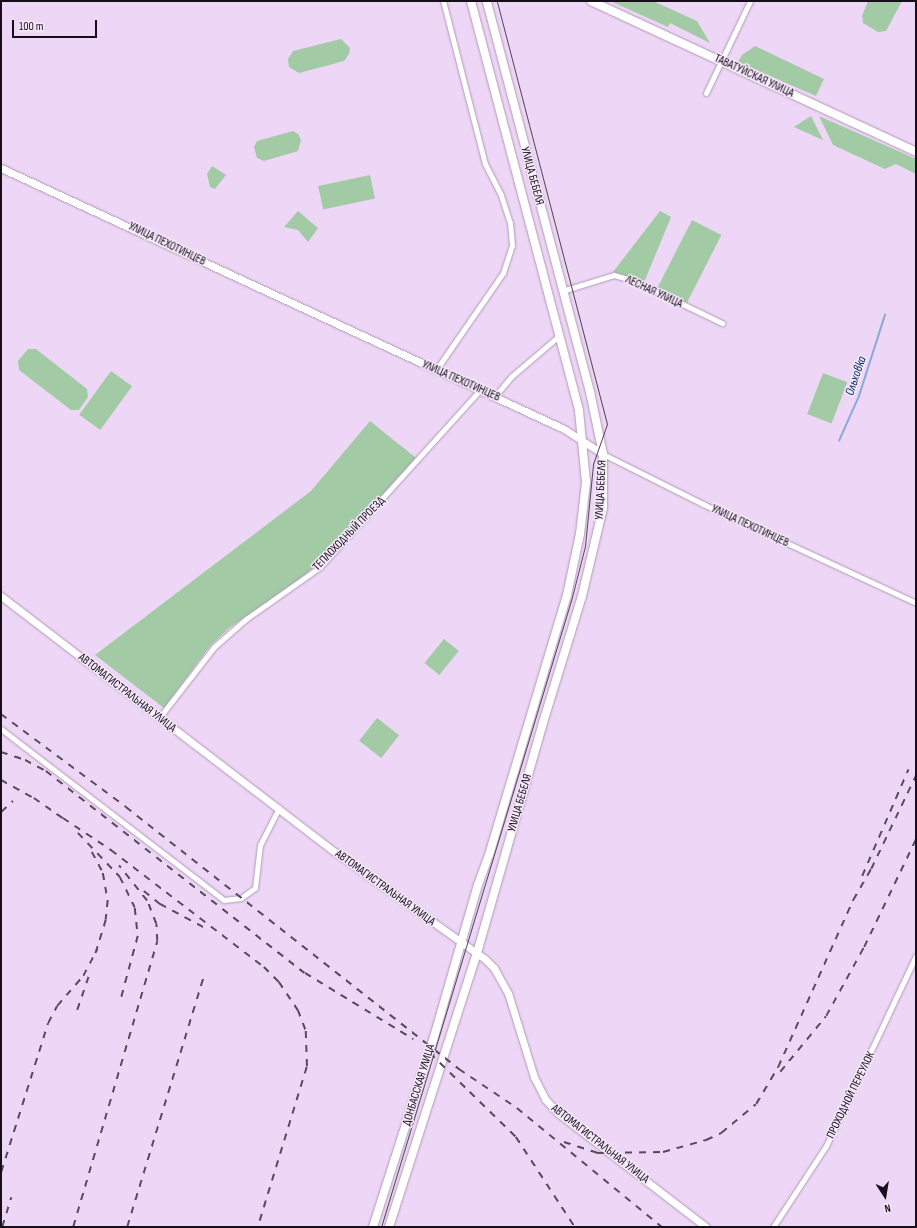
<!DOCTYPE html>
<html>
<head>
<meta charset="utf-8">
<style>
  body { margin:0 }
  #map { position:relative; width:917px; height:1228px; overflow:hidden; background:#eed7f6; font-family:"Sofia Sans Condensed",sans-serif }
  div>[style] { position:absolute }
  .green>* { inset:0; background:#a1caa5; transform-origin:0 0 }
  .stream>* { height:1.5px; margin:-0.75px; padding:0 0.75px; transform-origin:0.75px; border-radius:0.75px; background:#89a9da }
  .roads { filter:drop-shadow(0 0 1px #b19ab8) drop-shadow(0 0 1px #b19ab8) }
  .minor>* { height:5px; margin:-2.5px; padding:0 2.5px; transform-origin:2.5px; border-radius:2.5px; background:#fff }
  .secondary>* { height:7px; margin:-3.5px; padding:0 3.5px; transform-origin:3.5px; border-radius:3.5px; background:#fff }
  .primary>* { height:8px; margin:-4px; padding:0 4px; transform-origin:4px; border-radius:4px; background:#fff }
  .tram>* { height:1px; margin:-0.5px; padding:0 0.5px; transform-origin:0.5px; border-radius:0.5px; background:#564a5b }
  .rail>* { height:1.5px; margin-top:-0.75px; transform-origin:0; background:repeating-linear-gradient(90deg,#564a5b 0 7px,transparent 0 14px) }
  span { translate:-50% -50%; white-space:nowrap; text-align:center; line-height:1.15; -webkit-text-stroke:3px #f6e8fb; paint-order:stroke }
  .street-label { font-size:12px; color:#160e19 }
  .water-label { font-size:13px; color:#072e68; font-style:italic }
  .frame { position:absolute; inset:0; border:2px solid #160e19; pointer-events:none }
  .north { position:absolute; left:865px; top:1176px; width:40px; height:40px; -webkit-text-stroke:3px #f6e8fb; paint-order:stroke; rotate:168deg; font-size:11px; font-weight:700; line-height:16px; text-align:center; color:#160e19 }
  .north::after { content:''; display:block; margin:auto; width:14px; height:18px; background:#160e19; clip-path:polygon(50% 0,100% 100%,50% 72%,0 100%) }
  .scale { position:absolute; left:12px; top:20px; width:85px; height:18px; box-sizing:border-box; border:2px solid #160e19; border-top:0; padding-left:5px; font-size:12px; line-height:14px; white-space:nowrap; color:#160e19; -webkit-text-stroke:3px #f6e8fb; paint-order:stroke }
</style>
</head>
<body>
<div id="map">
  <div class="green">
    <div style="clip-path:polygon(610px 1px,653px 1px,697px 21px,710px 43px,670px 23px,668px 27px)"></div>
    <div style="clip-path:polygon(868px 1px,902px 1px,886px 31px,878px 32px,863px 23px,862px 16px)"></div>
    <div style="clip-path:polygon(341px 39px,350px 48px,349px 54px,344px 61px,299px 73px,289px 67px,288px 59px,293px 51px)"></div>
    <div style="clip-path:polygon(755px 46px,824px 79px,816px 96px,738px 62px,742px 55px)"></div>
    <div style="clip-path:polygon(811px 116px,823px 140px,794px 127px)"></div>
    <div style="clip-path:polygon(819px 116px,916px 159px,916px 174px,896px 164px,885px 169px,833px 145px)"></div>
    <div style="clip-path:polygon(293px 131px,298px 134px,301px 140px,298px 151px,264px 161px,257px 158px,254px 147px,257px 141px)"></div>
    <div style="clip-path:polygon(212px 166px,226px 175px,215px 189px,210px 187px,207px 174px)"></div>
    <div style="left:370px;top:175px;width:24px;height:53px;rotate:78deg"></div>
    <div style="clip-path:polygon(298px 211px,318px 228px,308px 242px,298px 230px,284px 227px)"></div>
    <div style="clip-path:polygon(660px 211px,671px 217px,643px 285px,613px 272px)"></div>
    <div style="left:692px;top:220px;width:33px;height:80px;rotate:27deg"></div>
    <div style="clip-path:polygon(28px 349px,36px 349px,87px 389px,88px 397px,79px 410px,71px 410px,19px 370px,18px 361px)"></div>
    <div style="left:111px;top:371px;width:26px;height:54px;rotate:36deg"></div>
    <div style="left:823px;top:373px;width:26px;height:44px;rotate:21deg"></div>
    <div style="clip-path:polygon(370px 421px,416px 458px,332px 552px,301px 578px,229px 628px,210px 646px,164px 708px,95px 655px,311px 491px)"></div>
    <div style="left:444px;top:639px;width:19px;height:31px;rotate:39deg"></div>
    <div style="left:377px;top:718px;width:28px;height:29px;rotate:38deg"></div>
  </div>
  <div class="stream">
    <div style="left:839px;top:441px;width:49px;rotate:-66deg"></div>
    <div style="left:859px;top:396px;width:85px;rotate:-72.2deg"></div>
  </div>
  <div class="roads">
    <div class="minor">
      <div style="left:706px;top:93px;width:102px;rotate:-64.4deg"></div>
      <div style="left:562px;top:291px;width:54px;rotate:-17.1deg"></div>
      <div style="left:614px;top:275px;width:22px;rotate:16deg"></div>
      <div style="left:635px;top:281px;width:97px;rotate:25.8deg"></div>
      <div style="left:436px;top:370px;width:118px;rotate:-55.4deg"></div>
      <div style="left:503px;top:273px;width:29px;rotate:-72deg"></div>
      <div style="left:512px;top:245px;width:22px;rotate:-95deg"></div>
      <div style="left:510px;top:223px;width:29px;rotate:-108deg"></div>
      <div style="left:501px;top:195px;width:35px;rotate:-117deg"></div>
      <div style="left:485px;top:164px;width:168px;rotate:-104.4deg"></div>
      <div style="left:495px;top:396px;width:26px;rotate:-50deg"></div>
      <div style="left:512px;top:376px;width:63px;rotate:-40.5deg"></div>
      <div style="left:603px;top:454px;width:112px;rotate:26.6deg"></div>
      <div style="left:703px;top:504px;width:235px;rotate:24.9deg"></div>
      <div style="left:159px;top:718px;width:90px;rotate:-52.2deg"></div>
      <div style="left:214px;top:647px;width:43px;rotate:-41.2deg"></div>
      <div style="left:246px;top:619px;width:90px;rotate:-35.1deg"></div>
      <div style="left:320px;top:567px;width:239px;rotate:-47.9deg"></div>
      <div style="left:1px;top:729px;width:281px;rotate:37.5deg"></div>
      <div style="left:224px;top:900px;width:17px;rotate:-7deg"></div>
      <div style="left:241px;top:898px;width:17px;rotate:-36deg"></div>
      <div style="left:255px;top:888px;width:43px;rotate:-83.4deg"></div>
      <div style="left:260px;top:845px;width:42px;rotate:-62.8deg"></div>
      <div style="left:773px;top:1227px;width:97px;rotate:-56.8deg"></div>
      <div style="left:826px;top:1146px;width:210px;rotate:-64.7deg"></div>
    </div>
    <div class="secondary">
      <div style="left:1px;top:168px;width:621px;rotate:24.87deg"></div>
      <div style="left:564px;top:429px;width:46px;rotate:32.7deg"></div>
      <div style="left:1px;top:596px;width:421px;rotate:37.5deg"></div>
      <div style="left:335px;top:852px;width:184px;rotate:35.5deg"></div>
      <div style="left:485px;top:959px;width:13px;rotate:45deg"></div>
      <div style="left:494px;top:968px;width:29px;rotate:61deg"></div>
      <div style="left:508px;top:993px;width:88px;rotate:72.8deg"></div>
      <div style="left:534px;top:1077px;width:25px;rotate:63deg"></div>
      <div style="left:545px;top:1099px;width:19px;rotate:47deg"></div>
      <div style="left:558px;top:1113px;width:187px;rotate:37.6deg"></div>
    </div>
    <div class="primary">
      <div style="left:591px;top:1px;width:358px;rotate:24.9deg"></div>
      <div style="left:373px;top:1227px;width:200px;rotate:-72.2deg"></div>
      <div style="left:434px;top:1037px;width:158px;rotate:-73.9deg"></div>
      <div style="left:478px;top:885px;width:32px;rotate:-70deg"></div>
      <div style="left:489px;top:855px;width:271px;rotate:-73.3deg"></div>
      <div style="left:567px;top:595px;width:62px;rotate:-78deg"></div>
      <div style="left:580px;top:534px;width:52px;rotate:-83.4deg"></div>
      <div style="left:586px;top:482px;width:72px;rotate:-95.6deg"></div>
      <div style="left:579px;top:410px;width:423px;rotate:-104.8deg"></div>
      <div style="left:389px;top:1227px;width:288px;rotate:-72.2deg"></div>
      <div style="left:477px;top:953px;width:236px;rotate:-74deg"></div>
      <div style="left:542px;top:726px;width:136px;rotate:-72.9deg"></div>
      <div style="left:582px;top:596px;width:90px;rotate:-76.6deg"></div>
      <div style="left:603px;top:508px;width:54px;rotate:-90deg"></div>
      <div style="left:603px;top:454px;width:63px;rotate:-101.8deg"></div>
      <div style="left:590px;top:392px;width:404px;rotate:-104.8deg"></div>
    </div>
  </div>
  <div class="tram">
    <div style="left:381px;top:1227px;width:658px;rotate:-73.13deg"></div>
    <div style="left:572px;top:597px;width:53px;rotate:-75.7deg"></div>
    <div style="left:585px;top:546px;width:82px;rotate:-84.4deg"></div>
    <div style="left:593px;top:464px;width:42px;rotate:-70.7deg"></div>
    <div style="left:607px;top:424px;width:437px;rotate:-104.6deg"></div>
  </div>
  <div class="rail">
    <div style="left:1px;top:714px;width:156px;rotate:36.6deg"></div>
    <div style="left:126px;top:807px;width:424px;rotate:38.2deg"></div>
    <div style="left:459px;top:1069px;width:70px;rotate:33.9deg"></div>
    <div style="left:517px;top:1108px;width:188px;rotate:39.4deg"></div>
    <div style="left:1px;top:752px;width:25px;rotate:18deg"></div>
    <div style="left:25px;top:760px;width:24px;rotate:28deg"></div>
    <div style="left:46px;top:771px;width:328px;rotate:38deg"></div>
    <div style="left:305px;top:973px;width:127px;rotate:31.4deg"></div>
    <div style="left:1px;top:780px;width:38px;rotate:29deg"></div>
    <div style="left:34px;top:798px;width:40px;rotate:34.9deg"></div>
    <div style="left:1px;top:812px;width:16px;rotate:-43deg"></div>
    <div style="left:63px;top:818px;width:58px;rotate:33.7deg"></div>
    <div style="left:111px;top:850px;width:193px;rotate:37.4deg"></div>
    <div style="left:264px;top:967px;width:21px;rotate:45deg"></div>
    <div style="left:279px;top:982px;width:34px;rotate:56deg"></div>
    <div style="left:298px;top:1010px;width:22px;rotate:69deg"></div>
    <div style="left:306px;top:1031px;width:36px;rotate:88deg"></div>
    <div style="left:307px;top:1067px;width:167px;rotate:107deg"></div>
    <div style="left:78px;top:833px;width:61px;rotate:46.3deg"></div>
    <div style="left:120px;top:877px;width:34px;rotate:64deg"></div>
    <div style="left:135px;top:908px;width:28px;rotate:84deg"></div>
    <div style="left:138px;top:936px;width:65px;rotate:105.1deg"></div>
    <div style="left:92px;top:852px;width:24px;rotate:62deg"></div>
    <div style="left:103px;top:873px;width:27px;rotate:80deg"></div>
    <div style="left:108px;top:900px;width:20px;rotate:96deg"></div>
    <div style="left:106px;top:920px;width:37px;rotate:107deg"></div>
    <div style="left:862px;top:876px;width:116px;rotate:-66.5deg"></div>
    <div style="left:144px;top:891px;width:21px;rotate:39deg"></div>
    <div style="left:160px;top:904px;width:53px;rotate:28deg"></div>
    <div style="left:77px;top:1010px;width:40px;rotate:-71.1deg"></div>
    <div style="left:430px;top:1053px;width:120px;rotate:44.3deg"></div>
    <div style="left:516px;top:1137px;width:108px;rotate:56.8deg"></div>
    <div style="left:780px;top:1072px;width:72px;rotate:-50.6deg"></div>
    <div style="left:826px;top:1016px;width:79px;rotate:-61.2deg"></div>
    <div style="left:864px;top:947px;width:120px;rotate:-64.3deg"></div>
    <div style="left:564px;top:1142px;width:35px;rotate:18deg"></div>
    <div style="left:597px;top:1153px;width:66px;rotate:-0.9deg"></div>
    <div style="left:663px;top:1152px;width:45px;rotate:-15.6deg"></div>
    <div style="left:706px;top:1140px;width:17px;rotate:-25deg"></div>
    <div style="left:721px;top:1133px;width:45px;rotate:-39.6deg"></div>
    <div style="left:756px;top:1104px;width:43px;rotate:-59.3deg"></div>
    <div style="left:778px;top:1067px;width:183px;rotate:-65.8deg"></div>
    <div style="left:853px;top:900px;width:36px;rotate:-60deg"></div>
    <div style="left:871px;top:869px;width:104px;rotate:-64.4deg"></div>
    <div style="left:1px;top:1172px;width:156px;rotate:-72.5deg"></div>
    <div style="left:48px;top:1023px;width:19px;rotate:-62deg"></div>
    <div style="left:57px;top:1006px;width:40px;rotate:-49deg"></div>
    <div style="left:83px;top:976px;width:30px;rotate:-62deg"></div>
    <div style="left:2px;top:1227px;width:31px;rotate:-73deg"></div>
    <div style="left:73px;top:1227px;width:298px;rotate:-73.6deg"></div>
    <div style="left:157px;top:941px;width:17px;rotate:-93deg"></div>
    <div style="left:156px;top:924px;width:25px;rotate:-111deg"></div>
    <div style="left:147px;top:901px;width:45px;rotate:-128.7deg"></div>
    <div style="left:127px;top:1227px;width:260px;rotate:-73deg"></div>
  </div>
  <div class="street-label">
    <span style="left:754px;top:76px;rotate:25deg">ТАВАТУЙСКАЯ УЛИЦА</span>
    <span style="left:532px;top:176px;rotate:75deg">УЛИЦА БЕБЕЛЯ</span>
    <span style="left:167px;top:244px;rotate:26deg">УЛИЦА ПЕХОТИНЦЕВ</span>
    <span style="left:654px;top:292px;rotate:25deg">ЛЕСНАЯ УЛИЦА</span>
    <span style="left:461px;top:381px;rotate:24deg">УЛИЦА ПЕХОТИНЦЕВ</span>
    <span style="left:601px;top:490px;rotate:-87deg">УЛИЦА БЕБЕЛЯ</span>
    <span style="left:750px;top:526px;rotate:25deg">УЛИЦА ПЕХОТИНЦЕВ</span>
    <span style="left:349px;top:534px;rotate:-46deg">ТЕПЛОХОДНЫЙ ПРОЕЗД</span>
    <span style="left:127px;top:693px;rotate:38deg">АВТОМАГИСТРАЛЬНАЯ УЛИЦА</span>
    <span style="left:520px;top:803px;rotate:-74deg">УЛИЦА БЕБЕЛЯ</span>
    <span style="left:385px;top:888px;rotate:36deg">АВТОМАГИСТРАЛЬНАЯ УЛИЦА</span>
    <span style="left:419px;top:1085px;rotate:-73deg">ДОНБАССКАЯ УЛИЦА</span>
    <span style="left:851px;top:1095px;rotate:-64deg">ПРОХОДНОЙ ПЕРЕУЛОК</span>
    <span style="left:600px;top:1144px;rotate:38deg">АВТОМАГИСТРАЛЬНАЯ УЛИЦА</span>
  </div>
  <div class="water-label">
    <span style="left:856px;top:376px;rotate:-71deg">Ольховка</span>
  </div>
  <div class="frame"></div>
  <div class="north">N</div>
  <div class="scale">100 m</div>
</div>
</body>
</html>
